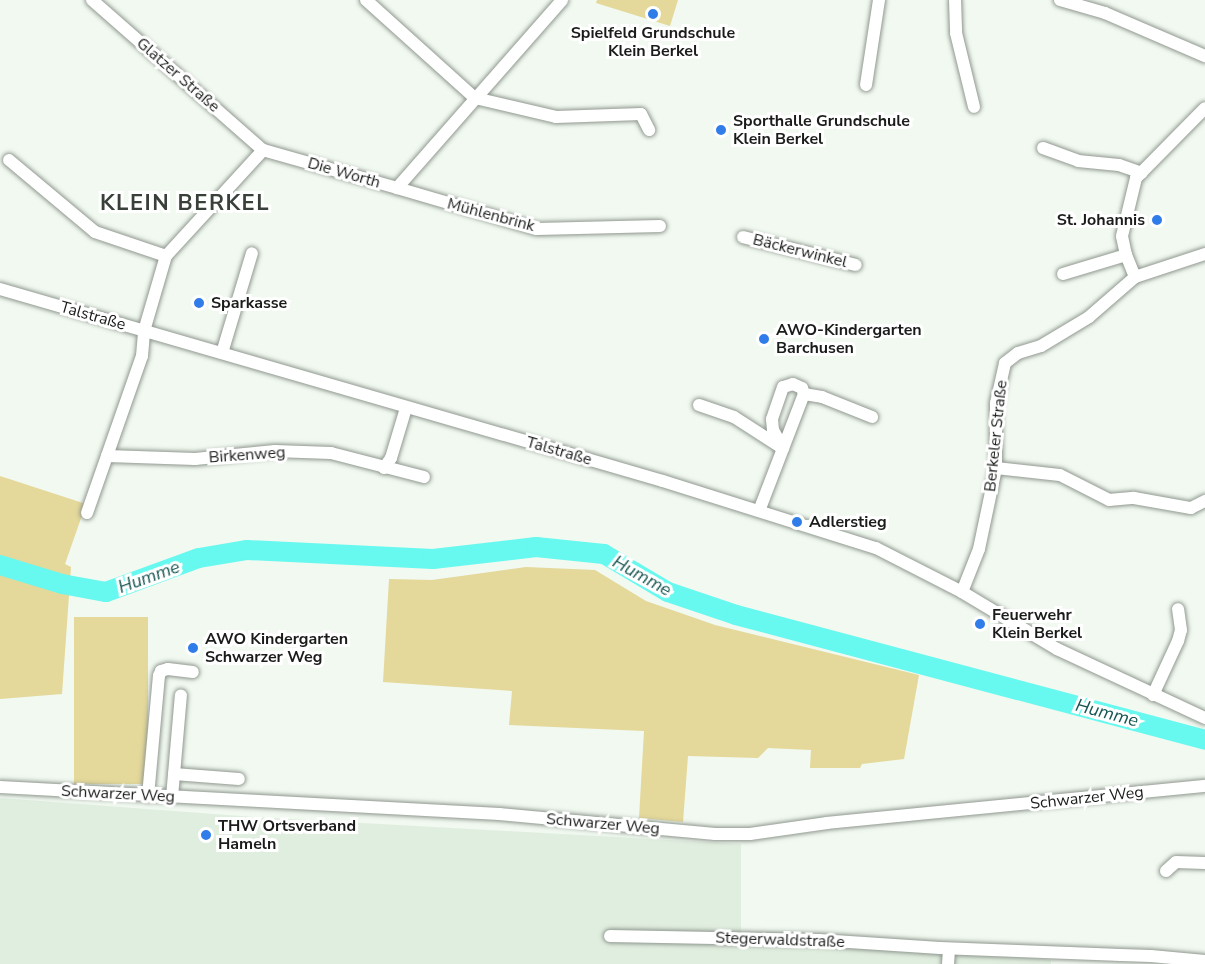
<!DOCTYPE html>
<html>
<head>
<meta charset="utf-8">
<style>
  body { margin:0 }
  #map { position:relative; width:1205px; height:964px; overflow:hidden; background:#f1f9f0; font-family:"Nunito Sans",sans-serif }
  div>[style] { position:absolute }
  .built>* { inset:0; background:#e0eedf }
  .green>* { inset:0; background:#e4d89a; transform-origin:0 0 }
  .river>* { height:20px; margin:-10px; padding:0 10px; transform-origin:10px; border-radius:10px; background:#67f8ef }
  .roads { filter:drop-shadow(0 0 2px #909890) drop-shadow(0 0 2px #909890) }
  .minor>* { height:12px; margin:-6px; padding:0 6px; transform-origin:6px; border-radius:6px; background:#fff }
  .dots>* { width:16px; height:16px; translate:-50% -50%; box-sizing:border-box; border:3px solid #fff; border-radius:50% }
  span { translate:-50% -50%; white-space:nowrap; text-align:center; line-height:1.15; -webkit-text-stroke:6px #fff; paint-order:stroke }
  .poi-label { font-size:16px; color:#191c19; font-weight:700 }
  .left { translate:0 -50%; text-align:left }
  .right { translate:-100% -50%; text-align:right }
  .street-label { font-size:16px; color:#191c19 }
  .water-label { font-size:18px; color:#175552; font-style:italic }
  .district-label { font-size:22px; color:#393f39; font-weight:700; letter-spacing:1.5px }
</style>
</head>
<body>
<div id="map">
  <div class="built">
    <div style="clip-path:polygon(0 798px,254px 817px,741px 844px,741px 943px,1033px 958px,1051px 960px,1051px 964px,0 964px)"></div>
  </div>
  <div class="green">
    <div style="clip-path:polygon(597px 0,678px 0,670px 26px,596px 3px)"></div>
    <div style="clip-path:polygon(0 476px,86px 504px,65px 564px,71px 567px,62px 694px,0 699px)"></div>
    <div style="clip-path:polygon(526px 567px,595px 570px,646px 601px,715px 625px,919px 675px,904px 759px,862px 764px,860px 768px,810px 768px,811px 750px,768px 748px,758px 758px,688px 756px,683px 822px,639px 818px,644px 731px,509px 725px,512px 691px,383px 682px,389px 579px,432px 580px)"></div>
    <div style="left:74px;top:617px;width:74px;height:167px"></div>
  </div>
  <div class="river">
    <div style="left:0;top:565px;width:65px;rotate:17deg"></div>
    <div style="left:62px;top:584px;width:45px;rotate:10.3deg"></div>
    <div style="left:106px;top:592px;width:99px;rotate:-20.1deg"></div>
    <div style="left:199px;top:558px;width:49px;rotate:-9.5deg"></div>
    <div style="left:247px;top:550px;width:186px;rotate:2.8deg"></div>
    <div style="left:433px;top:559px;width:104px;rotate:-6.6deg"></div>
    <div style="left:536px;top:547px;width:68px;rotate:5.9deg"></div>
    <div style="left:604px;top:554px;width:74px;rotate:30.7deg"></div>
    <div style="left:668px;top:592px;width:72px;rotate:18.7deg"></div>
    <div style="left:736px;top:615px;width:485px;rotate:14.9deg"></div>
  </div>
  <div class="roads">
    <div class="minor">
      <div style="left:92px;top:0;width:227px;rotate:41.3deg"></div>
      <div style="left:366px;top:0;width:147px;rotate:42deg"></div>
      <div style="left:475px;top:98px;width:83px;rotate:13.2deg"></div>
      <div style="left:556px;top:117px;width:85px;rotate:-2deg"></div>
      <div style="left:641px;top:114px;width:18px;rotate:63deg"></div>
      <div style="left:955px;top:0;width:33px;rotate:88deg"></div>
      <div style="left:956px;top:33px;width:76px;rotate:76.3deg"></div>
      <div style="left:1060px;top:0;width:47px;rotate:16.1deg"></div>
      <div style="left:1105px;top:13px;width:109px;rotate:23.3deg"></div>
      <div style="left:866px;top:85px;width:86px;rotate:-81.3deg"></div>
      <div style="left:1043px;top:148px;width:37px;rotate:20deg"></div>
      <div style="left:1078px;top:161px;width:41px;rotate:5.6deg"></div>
      <div style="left:1119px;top:165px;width:24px;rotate:19deg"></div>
      <div style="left:9px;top:160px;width:112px;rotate:39.9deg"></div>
      <div style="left:95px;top:232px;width:75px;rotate:18.7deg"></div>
      <div style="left:397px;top:188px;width:146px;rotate:16.3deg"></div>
      <div style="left:537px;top:229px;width:123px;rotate:-1.4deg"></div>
      <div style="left:743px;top:237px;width:116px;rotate:13.9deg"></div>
      <div style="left:1063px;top:274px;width:66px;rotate:-16.8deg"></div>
      <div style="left:1135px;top:277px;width:24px;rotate:-112deg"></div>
      <div style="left:1126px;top:255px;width:19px;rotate:-102deg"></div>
      <div style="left:1122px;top:236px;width:60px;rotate:-76.4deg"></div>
      <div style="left:1136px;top:178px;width:98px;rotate:-45.4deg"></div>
      <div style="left:0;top:289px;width:690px;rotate:16.15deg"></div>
      <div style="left:663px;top:481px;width:223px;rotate:17.5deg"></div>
      <div style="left:876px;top:548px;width:97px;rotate:27.1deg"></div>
      <div style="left:962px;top:592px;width:111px;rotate:31deg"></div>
      <div style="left:1057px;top:649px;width:163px;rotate:25deg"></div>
      <div style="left:222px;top:353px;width:104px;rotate:-73.3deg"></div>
      <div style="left:804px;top:394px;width:18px;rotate:9deg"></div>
      <div style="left:822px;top:397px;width:54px;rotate:21.8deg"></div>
      <div style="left:699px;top:405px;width:37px;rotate:19deg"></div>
      <div style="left:734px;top:417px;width:54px;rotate:32.8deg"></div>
      <div style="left:107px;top:456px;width:88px;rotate:2deg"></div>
      <div style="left:195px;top:459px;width:80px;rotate:-5.7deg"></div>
      <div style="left:275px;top:451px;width:56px;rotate:2deg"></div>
      <div style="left:331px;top:453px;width:96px;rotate:14.5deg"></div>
      <div style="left:384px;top:468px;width:12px;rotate:-55deg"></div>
      <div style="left:391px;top:458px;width:52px;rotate:-73.3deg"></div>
      <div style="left:996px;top:468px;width:64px;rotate:6.2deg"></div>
      <div style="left:1060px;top:475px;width:55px;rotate:27deg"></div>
      <div style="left:1109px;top:500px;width:25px;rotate:-5deg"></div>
      <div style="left:1134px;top:498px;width:58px;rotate:10deg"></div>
      <div style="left:1191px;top:508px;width:16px;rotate:-27deg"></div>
      <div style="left:759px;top:511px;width:125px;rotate:-69deg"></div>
      <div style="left:804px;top:394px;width:6px;rotate:-108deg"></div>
      <div style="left:802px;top:388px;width:10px;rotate:-156deg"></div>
      <div style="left:793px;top:384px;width:10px;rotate:163deg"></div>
      <div style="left:783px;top:387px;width:34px;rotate:109deg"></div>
      <div style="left:772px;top:419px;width:11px;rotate:85deg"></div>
      <div style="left:773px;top:430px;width:21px;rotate:61deg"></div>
      <div style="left:87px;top:513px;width:166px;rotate:-70.7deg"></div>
      <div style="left:142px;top:356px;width:25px;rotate:-85deg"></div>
      <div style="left:144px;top:331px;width:78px;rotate:-73.7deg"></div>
      <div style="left:166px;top:256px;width:144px;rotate:-47.5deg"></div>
      <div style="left:263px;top:150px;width:139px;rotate:15.8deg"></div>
      <div style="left:397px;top:188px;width:250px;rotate:-48.7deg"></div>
      <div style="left:962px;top:592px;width:46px;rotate:-68.4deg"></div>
      <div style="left:979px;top:549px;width:83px;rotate:-78.1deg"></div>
      <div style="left:996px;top:468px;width:65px;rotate:-90deg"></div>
      <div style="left:996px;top:403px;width:41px;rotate:-77.3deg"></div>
      <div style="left:1005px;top:363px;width:16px;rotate:-38deg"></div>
      <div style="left:1018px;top:353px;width:24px;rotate:-17deg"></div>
      <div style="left:1041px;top:346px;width:56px;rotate:-31.1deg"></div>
      <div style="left:1089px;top:317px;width:61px;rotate:-41deg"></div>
      <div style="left:1135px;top:277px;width:74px;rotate:-18.2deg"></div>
      <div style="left:1153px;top:695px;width:60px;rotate:-65.2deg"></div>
      <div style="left:1178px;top:641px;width:11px;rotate:-75deg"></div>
      <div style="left:1181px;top:630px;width:21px;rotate:-98deg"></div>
      <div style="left:174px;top:774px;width:65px;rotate:4.4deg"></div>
      <div style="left:0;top:787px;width:500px;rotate:3.1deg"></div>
      <div style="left:499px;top:814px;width:217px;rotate:5.3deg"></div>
      <div style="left:715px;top:834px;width:35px"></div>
      <div style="left:750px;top:834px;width:78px;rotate:-8.1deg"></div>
      <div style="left:827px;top:823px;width:380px;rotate:-5.6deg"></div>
      <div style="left:148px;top:796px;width:121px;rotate:-84.8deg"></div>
      <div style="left:159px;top:676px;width:5px;rotate:-68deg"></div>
      <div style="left:161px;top:671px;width:7px;rotate:-16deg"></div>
      <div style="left:168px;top:669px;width:25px;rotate:7deg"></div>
      <div style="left:172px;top:797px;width:102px;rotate:-85deg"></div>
      <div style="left:1166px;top:871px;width:13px;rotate:-42deg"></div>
      <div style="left:1176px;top:862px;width:29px;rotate:2deg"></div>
      <div style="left:610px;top:936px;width:209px;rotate:1.1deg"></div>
      <div style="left:819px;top:940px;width:121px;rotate:3.8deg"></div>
      <div style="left:940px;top:948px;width:211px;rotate:2.2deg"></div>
      <div style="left:1151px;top:956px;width:54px;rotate:5.3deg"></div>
      <div style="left:948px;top:964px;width:15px;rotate:-86deg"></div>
    </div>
  </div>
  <div class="dots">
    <div style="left:653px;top:14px;background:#307ce8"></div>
    <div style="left:721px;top:130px;background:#307ce8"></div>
    <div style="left:1157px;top:220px;background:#307ce8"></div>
    <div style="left:199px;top:303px;background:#307ce8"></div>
    <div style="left:764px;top:339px;background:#307ce8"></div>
    <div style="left:797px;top:522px;background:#307ce8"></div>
    <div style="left:980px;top:624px;background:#307ce8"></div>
    <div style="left:193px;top:648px;background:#307ce8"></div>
    <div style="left:206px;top:835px;background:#307ce8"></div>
  </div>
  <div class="poi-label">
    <span style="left:653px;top:42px">Spielfeld Grundschule<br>Klein Berkel</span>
    <span class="left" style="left:733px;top:130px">Sporthalle Grundschule<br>Klein Berkel</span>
    <span class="right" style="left:1145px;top:220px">St. Johannis</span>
    <span class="left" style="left:211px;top:303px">Sparkasse</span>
    <span class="left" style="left:776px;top:339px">AWO-Kindergarten<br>Barchusen</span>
    <span class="left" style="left:809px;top:522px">Adlerstieg</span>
    <span class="left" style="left:992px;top:624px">Feuerwehr<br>Klein Berkel</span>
    <span class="left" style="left:205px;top:648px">AWO Kindergarten<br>Schwarzer Weg</span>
    <span class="left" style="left:218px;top:835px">THW Ortsverband<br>Hameln</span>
  </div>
  <div class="street-label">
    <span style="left:178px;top:75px;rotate:41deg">Glatzer Straße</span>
    <span style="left:344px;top:173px;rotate:16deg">Die Worth</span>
    <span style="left:491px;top:215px;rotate:15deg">Mühlenbrink</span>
    <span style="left:800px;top:251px;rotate:14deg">Bäckerwinkel</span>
    <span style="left:93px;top:316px;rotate:16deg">Talstraße</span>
    <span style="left:996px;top:436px;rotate:-84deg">Berkeler Straße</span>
    <span style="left:559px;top:451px;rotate:16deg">Talstraße</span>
    <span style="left:247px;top:455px;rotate:-4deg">Birkenweg</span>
    <span style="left:118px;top:794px;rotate:3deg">Schwarzer Weg</span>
    <span style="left:1087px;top:798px;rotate:-6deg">Schwarzer Weg</span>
    <span style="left:603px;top:824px;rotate:5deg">Schwarzer Weg</span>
    <span style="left:780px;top:940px;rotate:2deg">Stegerwaldstraße</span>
  </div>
  <div class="water-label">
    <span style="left:642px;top:576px;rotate:29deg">Humme</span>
    <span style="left:149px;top:577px;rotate:-20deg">Humme</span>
    <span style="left:1107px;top:713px;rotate:15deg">Humme</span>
  </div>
  <div class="district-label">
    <span style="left:185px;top:204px">KLEIN BERKEL</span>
  </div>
</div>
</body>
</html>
